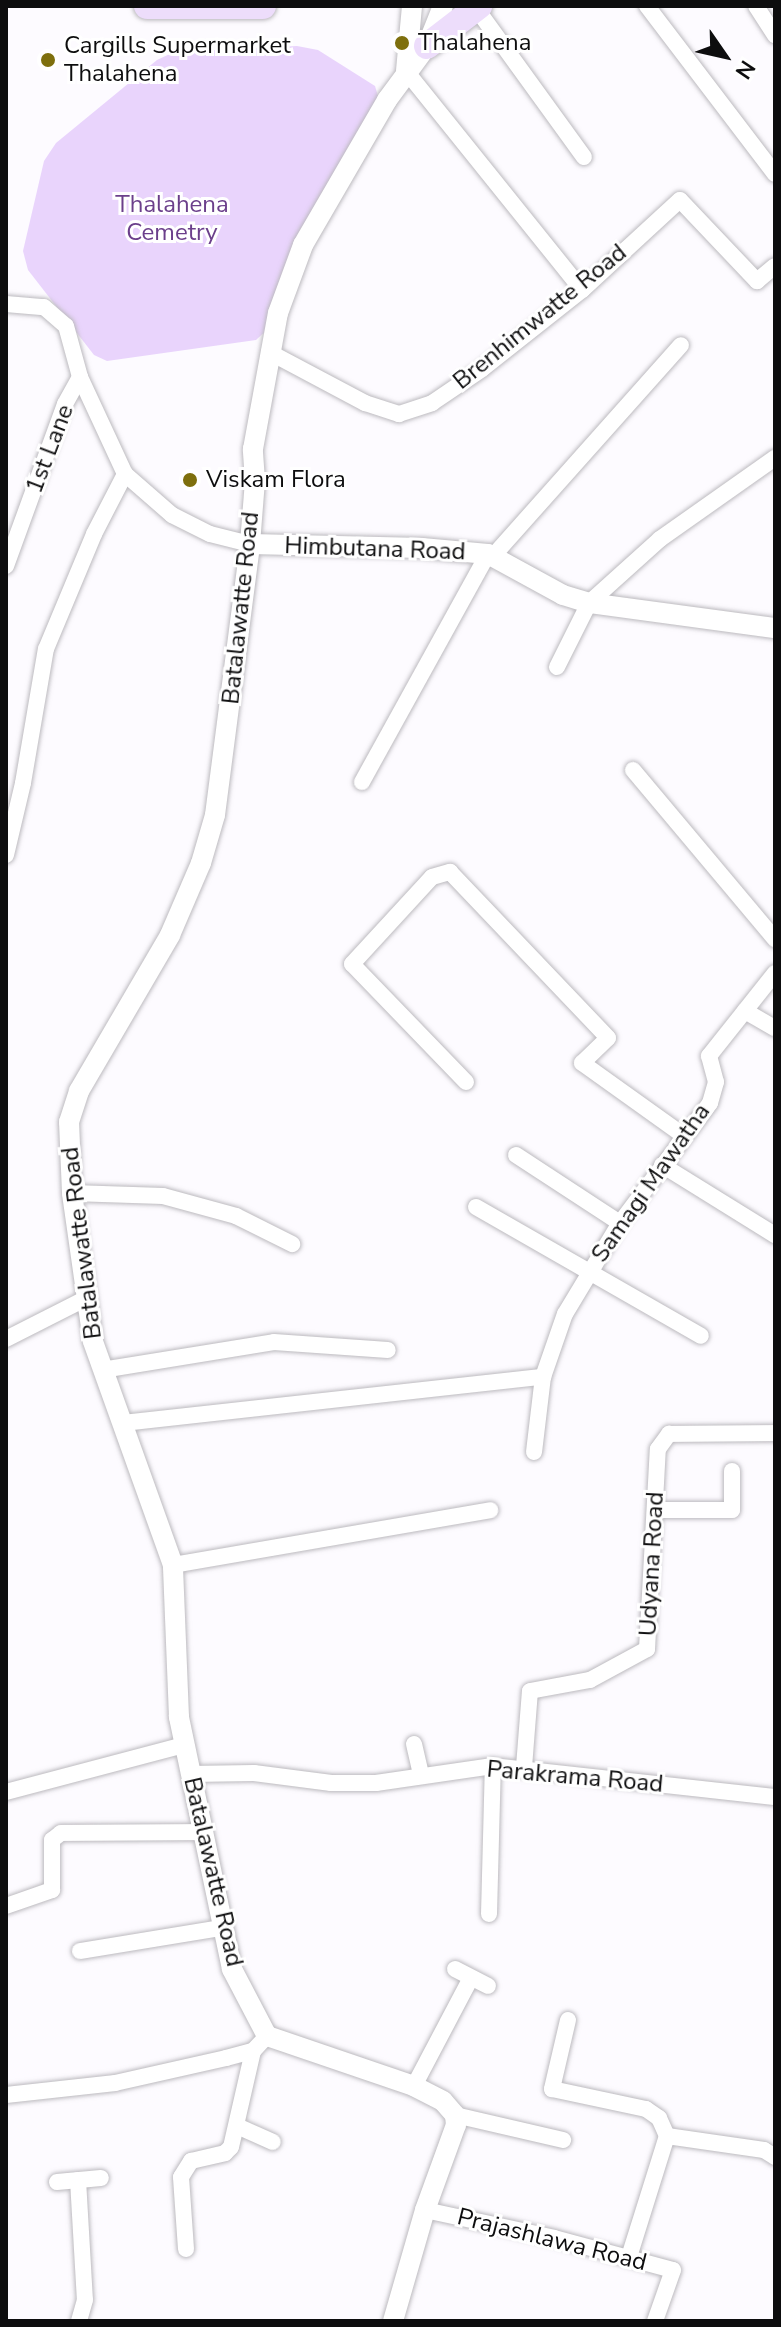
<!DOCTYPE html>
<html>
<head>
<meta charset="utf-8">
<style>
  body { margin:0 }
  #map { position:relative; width:781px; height:2327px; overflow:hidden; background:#fdfbff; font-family:"Nunito Sans",sans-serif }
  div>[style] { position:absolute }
  .green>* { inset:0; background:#e9d4fc }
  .roads { filter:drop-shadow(0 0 2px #bcbabf) drop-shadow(0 0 2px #bcbabf) }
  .minor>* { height:16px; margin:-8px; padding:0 8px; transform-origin:8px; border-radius:8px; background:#fff }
  .tertiary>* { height:20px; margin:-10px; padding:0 10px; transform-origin:10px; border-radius:10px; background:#fff }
  .primary>* { height:26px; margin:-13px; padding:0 13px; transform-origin:13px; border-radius:13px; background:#edddfb }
  .dots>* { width:22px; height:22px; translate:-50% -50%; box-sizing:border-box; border:4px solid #fff; border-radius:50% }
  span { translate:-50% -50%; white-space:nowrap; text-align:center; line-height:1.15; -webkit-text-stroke:6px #fff; paint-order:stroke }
  .poi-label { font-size:24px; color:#0d0d0e }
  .left { translate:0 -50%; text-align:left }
  .park-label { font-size:24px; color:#6b3f8b }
  .street-label { font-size:24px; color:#0d0d0e }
  .frame { position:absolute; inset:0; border:8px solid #0d0d0e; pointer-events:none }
  .north { position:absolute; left:685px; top:16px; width:80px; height:80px; -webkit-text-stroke:6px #fff; paint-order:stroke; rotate:124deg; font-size:22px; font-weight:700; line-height:32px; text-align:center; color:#0d0d0e }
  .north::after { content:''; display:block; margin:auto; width:28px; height:36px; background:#0d0d0e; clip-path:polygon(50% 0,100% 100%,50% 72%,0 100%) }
</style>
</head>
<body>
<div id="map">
  <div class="green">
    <div style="clip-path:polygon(297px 46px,318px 50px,375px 86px,380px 103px,268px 329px,256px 340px,107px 361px,94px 355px,28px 270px,23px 251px,44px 161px,56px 143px,157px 60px,174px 52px)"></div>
  </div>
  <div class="roads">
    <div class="minor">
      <div style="left:647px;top:6px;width:211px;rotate:52.7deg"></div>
      <div style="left:756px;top:6px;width:35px;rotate:57deg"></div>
      <div style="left:476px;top:8px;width:184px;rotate:54.1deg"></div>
      <div style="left:406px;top:71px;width:281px;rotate:51.2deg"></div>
      <div style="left:6px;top:304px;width:38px;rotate:5deg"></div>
      <div style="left:44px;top:307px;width:29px;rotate:41deg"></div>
      <div style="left:66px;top:326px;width:53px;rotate:74.6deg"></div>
      <div style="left:80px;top:377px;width:107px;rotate:65.1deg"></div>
      <div style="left:125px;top:474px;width:62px;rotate:41.1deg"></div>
      <div style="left:172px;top:515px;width:42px;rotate:26.6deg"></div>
      <div style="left:210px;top:534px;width:41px;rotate:14deg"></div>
      <div style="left:269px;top:352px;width:109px;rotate:28deg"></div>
      <div style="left:365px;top:403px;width:36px;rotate:18deg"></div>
      <div style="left:399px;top:414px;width:35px;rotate:-18deg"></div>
      <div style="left:432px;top:403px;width:60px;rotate:-34.2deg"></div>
      <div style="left:482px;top:369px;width:127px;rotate:-38.3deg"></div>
      <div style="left:582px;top:290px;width:133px;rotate:-42.6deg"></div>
      <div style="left:680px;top:200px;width:112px;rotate:46.5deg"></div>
      <div style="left:757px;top:281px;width:23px;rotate:-40deg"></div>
      <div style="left:494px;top:555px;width:281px;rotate:-48.3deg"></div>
      <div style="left:6px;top:566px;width:172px;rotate:-70deg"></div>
      <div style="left:65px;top:404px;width:31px;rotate:-61deg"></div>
      <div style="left:557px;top:667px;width:72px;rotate:-63.4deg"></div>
      <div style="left:589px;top:603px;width:96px;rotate:-42deg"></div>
      <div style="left:660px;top:539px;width:141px;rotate:-35.2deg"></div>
      <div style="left:633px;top:770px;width:221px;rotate:50deg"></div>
      <div style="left:362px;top:782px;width:260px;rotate:-61.1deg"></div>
      <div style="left:6px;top:855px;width:74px;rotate:-76.7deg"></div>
      <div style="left:23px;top:783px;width:136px;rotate:-80.3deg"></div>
      <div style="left:46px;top:649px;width:125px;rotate:-67.3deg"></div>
      <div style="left:94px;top:534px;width:68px;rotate:-62.7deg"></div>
      <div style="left:745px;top:1011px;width:34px;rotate:30deg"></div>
      <div style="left:466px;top:1082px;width:164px;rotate:-134deg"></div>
      <div style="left:352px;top:964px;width:118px;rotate:-47.4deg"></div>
      <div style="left:432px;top:877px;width:19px;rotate:-16deg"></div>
      <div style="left:450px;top:872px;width:229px;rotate:46.4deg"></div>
      <div style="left:608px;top:1038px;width:36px;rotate:136deg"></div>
      <div style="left:582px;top:1063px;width:124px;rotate:35.5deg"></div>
      <div style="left:516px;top:1155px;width:124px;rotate:33.2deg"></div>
      <div style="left:662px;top:1165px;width:133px;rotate:31.8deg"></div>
      <div style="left:72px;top:1193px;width:91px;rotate:1.9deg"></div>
      <div style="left:163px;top:1196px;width:76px;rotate:15.3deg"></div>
      <div style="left:236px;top:1216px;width:63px;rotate:26.6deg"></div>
      <div style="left:476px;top:1207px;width:259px;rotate:29.8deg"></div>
      <div style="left:6px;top:1339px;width:89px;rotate:-26.9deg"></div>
      <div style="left:102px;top:1370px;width:174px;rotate:-9.2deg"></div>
      <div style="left:274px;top:1342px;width:114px;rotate:4deg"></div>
      <div style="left:123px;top:1423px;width:423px;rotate:-6.3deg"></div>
      <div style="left:534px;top:1452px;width:76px;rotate:-83.2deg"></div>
      <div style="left:543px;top:1377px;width:67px;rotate:-70.8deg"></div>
      <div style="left:565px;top:1314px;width:106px;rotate:-58.9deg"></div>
      <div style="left:620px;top:1223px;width:150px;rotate:-53.1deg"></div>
      <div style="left:710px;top:1103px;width:22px;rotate:-74deg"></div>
      <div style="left:716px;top:1082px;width:27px;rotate:-105deg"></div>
      <div style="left:709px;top:1056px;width:106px;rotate:-51.5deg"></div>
      <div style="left:655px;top:1510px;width:77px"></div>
      <div style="left:732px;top:1510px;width:39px;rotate:-90deg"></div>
      <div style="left:173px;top:1565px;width:322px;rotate:-9.8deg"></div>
      <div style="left:414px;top:1744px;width:32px;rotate:77deg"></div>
      <div style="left:524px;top:1767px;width:76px;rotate:-85.5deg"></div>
      <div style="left:530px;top:1691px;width:61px;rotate:-10.4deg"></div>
      <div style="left:590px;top:1680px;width:65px;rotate:-28.5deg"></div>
      <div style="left:647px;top:1649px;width:200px;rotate:-86.9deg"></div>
      <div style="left:658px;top:1449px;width:19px;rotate:-54deg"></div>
      <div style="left:669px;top:1434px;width:106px;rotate:-0.5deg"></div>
      <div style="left:190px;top:1774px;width:64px;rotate:-0.9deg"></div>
      <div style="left:254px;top:1773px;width:78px;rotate:7.4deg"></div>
      <div style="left:331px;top:1783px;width:45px"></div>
      <div style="left:376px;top:1783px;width:118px;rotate:-8.3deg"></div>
      <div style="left:493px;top:1766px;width:284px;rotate:6.3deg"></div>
      <div style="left:6px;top:1792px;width:184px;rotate:-14.8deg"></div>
      <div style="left:6px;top:1906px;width:49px;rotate:-19.2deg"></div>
      <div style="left:52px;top:1890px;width:50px;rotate:-90deg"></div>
      <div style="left:52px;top:1840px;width:11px;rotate:-38deg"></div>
      <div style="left:61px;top:1833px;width:142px;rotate:-0.4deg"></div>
      <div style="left:489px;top:1914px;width:148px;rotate:-88.5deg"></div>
      <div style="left:80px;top:1951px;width:143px;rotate:-9.3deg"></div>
      <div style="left:455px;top:1969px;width:37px;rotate:27deg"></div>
      <div style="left:568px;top:2020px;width:71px;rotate:103.1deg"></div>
      <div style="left:552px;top:2089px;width:96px;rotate:12deg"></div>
      <div style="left:646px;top:2109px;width:16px;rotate:35deg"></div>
      <div style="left:659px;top:2118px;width:20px;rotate:66deg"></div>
      <div style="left:414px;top:2086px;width:122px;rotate:-62.2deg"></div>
      <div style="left:6px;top:2095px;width:110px;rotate:-6.3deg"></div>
      <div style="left:115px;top:2083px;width:114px;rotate:-12.7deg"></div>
      <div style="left:226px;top:2058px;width:28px;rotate:-15deg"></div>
      <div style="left:253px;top:2051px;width:21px;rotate:-47deg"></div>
      <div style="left:455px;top:2115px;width:111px;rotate:13deg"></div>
      <div style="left:237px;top:2126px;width:39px;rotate:24deg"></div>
      <div style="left:78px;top:2180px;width:120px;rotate:86.7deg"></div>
      <div style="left:85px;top:2300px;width:22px;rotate:106deg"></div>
      <div style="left:57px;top:2182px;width:44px;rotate:-5.2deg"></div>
      <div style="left:425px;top:2210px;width:132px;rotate:12.2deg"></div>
      <div style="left:554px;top:2238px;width:123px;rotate:15.1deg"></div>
      <div style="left:673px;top:2270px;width:54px;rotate:109.4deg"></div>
      <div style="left:186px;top:2249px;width:72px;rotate:-94deg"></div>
      <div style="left:181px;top:2177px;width:19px;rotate:-58deg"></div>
      <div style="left:191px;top:2161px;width:35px;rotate:-13deg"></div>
      <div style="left:225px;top:2153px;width:8px;rotate:-45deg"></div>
      <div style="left:231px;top:2147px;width:98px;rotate:-77.1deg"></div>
      <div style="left:629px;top:2257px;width:127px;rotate:-72.6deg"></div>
      <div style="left:667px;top:2136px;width:98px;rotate:8.2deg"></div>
      <div style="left:764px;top:2150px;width:13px;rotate:32deg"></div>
    </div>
    <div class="tertiary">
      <div style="left:406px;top:71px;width:65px;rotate:-84.7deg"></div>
      <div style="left:250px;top:544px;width:172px;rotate:1.3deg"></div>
      <div style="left:422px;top:548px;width:66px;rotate:5.2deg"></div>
      <div style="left:488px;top:554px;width:85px;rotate:28.7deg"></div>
      <div style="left:563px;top:595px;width:27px;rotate:17deg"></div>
      <div style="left:589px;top:603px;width:188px;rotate:7.7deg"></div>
      <div style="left:393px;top:2321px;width:116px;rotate:-73.9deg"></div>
      <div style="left:425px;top:2210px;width:90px;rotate:-70deg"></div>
      <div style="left:456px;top:2125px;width:10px;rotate:-96deg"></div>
      <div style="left:455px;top:2115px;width:18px;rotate:-131deg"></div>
      <div style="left:443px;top:2101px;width:33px;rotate:-153deg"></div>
      <div style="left:414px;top:2086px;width:155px;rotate:-161.2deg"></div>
      <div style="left:267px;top:2036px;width:76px;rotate:-117.6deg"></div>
      <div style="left:232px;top:1969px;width:258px;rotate:-101.9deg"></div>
      <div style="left:179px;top:1717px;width:152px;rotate:-92.3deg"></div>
      <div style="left:173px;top:1565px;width:238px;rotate:-109.7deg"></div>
      <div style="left:93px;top:1341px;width:149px;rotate:-98.1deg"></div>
      <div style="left:72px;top:1193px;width:71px;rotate:-92.4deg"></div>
      <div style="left:69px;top:1122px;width:33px;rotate:-72deg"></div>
      <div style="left:79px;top:1091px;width:181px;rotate:-59.7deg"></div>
      <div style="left:170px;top:935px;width:78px;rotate:-66.7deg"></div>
      <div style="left:201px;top:863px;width:50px;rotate:-73.7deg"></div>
      <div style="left:215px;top:815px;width:273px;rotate:-82.6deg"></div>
      <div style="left:250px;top:544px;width:63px;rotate:-85.5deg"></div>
      <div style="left:255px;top:481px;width:32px;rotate:-94deg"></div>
      <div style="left:253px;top:449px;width:138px;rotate:-79.6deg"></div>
      <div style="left:278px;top:313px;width:72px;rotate:-69.8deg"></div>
      <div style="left:303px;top:245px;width:168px;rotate:-59.9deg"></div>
      <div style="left:387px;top:100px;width:67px;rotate:-53.5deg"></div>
      <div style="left:427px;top:46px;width:43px;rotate:-68.2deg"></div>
    </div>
    <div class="primary">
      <div style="left:147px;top:6px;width:116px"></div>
      <div style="left:427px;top:46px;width:66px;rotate:-37.6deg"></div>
    </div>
  </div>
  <div class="dots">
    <div style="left:402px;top:43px;background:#7e6f0d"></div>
    <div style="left:48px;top:60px;background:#7e6f0d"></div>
    <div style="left:190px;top:480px;background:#7e6f0d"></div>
  </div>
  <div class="poi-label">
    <span class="left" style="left:418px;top:43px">Thalahena</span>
    <span class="left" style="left:64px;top:60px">Cargills Supermarket<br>Thalahena</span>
    <span class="left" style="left:206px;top:480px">Viskam Flora</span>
  </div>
  <div class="park-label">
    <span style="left:172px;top:219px">Thalahena<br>Cemetry</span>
  </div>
  <div class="street-label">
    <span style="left:540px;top:317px;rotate:-39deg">Brenhimwatte Road</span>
    <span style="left:50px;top:449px;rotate:-69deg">1st Lane</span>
    <span style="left:375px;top:549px;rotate:2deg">Himbutana Road</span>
    <span style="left:241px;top:608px;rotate:-84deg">Batalawatte Road</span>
    <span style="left:651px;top:1183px;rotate:-55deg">Samagi Mawatha</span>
    <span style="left:82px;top:1243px;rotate:-97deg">Batalawatte Road</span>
    <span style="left:652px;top:1564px;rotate:-87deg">Udyana Road</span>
    <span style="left:575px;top:1777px;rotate:5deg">Parakrama Road</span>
    <span style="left:213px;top:1872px;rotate:77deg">Batalawatte Road</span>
    <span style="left:552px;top:2240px;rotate:14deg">Prajashlawa Road</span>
  </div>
  <div class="frame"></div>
  <div class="north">N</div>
</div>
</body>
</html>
